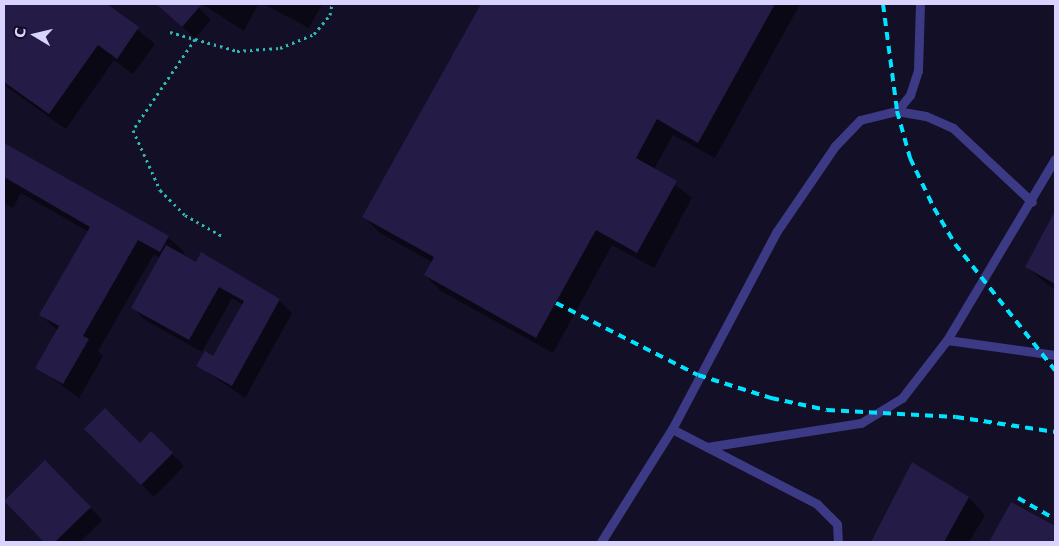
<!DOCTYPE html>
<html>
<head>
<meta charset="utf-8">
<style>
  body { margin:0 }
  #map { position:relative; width:1059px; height:546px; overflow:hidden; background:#130f26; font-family:"DejaVu Sans",sans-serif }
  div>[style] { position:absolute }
  .shadow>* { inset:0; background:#0007 }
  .building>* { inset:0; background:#241b47 }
  .path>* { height:3px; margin-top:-1.5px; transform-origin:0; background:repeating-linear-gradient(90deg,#2fb8b0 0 2.5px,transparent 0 6.5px) }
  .lane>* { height:9px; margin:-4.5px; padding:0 4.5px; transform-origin:4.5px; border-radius:4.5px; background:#3d3a85 }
  .rail>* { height:4px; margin-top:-2px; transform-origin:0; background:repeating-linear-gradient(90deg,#00e5ff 0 8px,transparent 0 14px) }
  span { translate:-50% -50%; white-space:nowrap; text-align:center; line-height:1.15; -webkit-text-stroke:5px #130f26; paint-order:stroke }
  .frame { position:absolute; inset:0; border:5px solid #d9d4ff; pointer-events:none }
  .north { position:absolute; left:10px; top:10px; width:50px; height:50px; -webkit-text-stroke:4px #130f26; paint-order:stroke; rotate:279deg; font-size:14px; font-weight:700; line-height:20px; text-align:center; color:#d9d4ff }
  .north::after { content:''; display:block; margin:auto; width:18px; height:22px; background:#d9d4ff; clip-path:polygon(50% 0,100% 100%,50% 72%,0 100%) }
</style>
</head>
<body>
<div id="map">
  <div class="shadow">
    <div style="clip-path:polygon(4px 4px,105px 4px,155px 44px,133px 74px,114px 60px,66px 129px,4px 85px)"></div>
    <div style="clip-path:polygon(156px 4px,195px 4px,211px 20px,195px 38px)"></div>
    <div style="clip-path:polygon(202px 4px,258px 4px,244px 31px)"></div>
    <div style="clip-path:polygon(264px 4px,322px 4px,309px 28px)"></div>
    <div style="clip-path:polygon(482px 4px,800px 4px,715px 158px,673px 135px,654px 169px,692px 198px,654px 268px,612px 245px,553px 353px,441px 291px,425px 275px,432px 262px,380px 233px,364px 217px)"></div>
    <div style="clip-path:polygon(4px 146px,168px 237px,184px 252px,182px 256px,196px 264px,201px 254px,279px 300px,292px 313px,245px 398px,198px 366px,214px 358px,243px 305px,232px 298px,202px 352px,145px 320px,133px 307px,160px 258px,154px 254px,98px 351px,103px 356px,79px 398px,37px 367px,58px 331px,41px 315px,89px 232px,21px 193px,13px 208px,4px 203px)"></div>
    <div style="clip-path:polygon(1055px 214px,1055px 290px,1026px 267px)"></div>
    <div style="clip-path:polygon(86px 429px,140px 445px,151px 433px,184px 466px,154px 497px)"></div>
    <div style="clip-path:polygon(45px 462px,102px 520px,80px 542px,46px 542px,5px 501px)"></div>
    <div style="clip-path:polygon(913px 464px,969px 498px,985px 515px,969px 542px,872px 542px)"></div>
    <div style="clip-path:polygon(1011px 504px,1055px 527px,1055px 542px,991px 542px)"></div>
  </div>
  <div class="building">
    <div style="clip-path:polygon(4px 4px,107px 4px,139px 27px,117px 59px,98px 45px,49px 114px,4px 82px)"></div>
    <div style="clip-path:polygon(156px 4px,202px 4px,182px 27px)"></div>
    <div style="clip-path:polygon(481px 4px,775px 4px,698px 143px,657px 119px,636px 158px,677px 181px,637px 253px,596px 230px,536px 338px,424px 275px,434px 257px,362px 217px)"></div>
    <div style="clip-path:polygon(4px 143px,169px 236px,160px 252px,138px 240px,83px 336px,89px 339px,63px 384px,35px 368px,59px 326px,39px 315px,90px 227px,4px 177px)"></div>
    <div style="clip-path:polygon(1055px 211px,1055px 284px,1025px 267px)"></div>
    <div style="clip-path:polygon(166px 245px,196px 262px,201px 252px,280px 299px,232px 386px,196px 366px,205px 351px,213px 356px,244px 301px,219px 287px,189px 340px,131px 308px)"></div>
    <div style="clip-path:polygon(105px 408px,140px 443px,151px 431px,173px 453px,141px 485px,84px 429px)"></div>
    <div style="clip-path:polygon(45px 460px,91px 507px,55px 542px,44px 542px,4px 501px)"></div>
    <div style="clip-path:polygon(912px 462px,969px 497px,944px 542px,871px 542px)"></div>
    <div style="clip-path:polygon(1011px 502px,1055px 526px,1055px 542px,989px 542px)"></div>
  </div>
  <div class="path">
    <div style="left:170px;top:32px;width:70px;rotate:15.8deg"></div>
    <div style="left:237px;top:51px;width:43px;rotate:-4deg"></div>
    <div style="left:280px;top:48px;width:37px;rotate:-22deg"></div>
    <div style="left:314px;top:34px;width:25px;rotate:-50deg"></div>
    <div style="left:330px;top:15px;width:11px;rotate:-80deg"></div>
    <div style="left:195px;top:39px;width:110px;rotate:124.3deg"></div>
    <div style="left:133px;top:130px;width:66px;rotate:65.8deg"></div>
    <div style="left:160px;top:190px;width:35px;rotate:45deg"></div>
    <div style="left:185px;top:215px;width:43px;rotate:29.6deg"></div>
  </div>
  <div class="lane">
    <div style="left:897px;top:111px;width:21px;rotate:-51deg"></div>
    <div style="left:910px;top:95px;width:25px;rotate:-72deg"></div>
    <div style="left:918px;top:71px;width:67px;rotate:-88.3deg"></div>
    <div style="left:947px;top:340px;width:109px;rotate:7.9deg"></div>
    <div style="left:672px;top:429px;width:163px;rotate:27.3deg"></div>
    <div style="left:817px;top:504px;width:28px;rotate:45deg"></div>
    <div style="left:837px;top:524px;width:18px;rotate:87deg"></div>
    <div style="left:707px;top:447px;width:156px;rotate:-8.9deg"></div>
    <div style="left:861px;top:423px;width:48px;rotate:-31.4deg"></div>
    <div style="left:902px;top:398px;width:73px;rotate:-52.2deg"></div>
    <div style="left:947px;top:340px;width:211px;rotate:-59.2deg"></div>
    <div style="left:601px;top:542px;width:133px;rotate:-57.9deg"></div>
    <div style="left:672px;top:429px;width:224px;rotate:-62.1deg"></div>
    <div style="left:777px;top:231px;width:103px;rotate:-55.7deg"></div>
    <div style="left:835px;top:146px;width:36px;rotate:-46deg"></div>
    <div style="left:860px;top:120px;width:38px;rotate:-14deg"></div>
    <div style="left:897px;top:111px;width:29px;rotate:10deg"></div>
    <div style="left:926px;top:116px;width:30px;rotate:24deg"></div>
    <div style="left:953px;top:128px;width:108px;rotate:43.1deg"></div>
  </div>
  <div class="rail">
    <div style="left:883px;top:4px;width:108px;rotate:82.5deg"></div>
    <div style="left:897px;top:111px;width:49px;rotate:74.5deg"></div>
    <div style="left:910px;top:158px;width:55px;rotate:64.4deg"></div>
    <div style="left:934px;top:208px;width:42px;rotate:59.7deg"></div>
    <div style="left:955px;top:244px;width:161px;rotate:51.6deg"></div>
    <div style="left:556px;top:303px;width:159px;rotate:26.9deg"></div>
    <div style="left:698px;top:375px;width:77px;rotate:17.5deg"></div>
    <div style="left:771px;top:398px;width:57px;rotate:12.1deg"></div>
    <div style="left:827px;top:410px;width:129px;rotate:3.1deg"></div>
    <div style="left:956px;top:417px;width:100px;rotate:8.6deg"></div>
    <div style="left:1018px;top:498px;width:43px;rotate:29.6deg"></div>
  </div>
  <div class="frame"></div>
  <div class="north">С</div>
</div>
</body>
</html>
